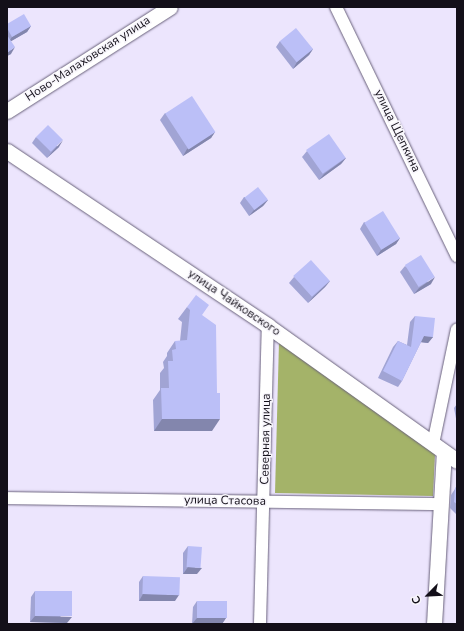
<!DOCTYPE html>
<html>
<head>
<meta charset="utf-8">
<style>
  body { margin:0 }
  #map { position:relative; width:464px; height:631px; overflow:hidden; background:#ece5fd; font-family:"Nunito Sans",sans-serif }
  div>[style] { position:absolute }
  .forest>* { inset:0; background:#a4b369 }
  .roads { filter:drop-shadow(0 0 1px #69617b) drop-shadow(0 0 1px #69617b) }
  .minor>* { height:12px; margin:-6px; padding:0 6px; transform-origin:6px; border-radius:6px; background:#fff }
  .tertiary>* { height:15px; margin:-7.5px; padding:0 7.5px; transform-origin:7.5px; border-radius:7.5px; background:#fff }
  .wall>* { inset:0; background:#a1a4d4 }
  .shaded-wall>* { inset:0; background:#8386ad }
  .building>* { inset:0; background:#bbbff7; transform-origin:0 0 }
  span { translate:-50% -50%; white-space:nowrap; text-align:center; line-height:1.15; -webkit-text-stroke:3px #f7f5fb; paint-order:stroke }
  .street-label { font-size:12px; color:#130f19 }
  .frame { position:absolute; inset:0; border:8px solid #130f19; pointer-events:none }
  .north { position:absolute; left:408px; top:575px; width:40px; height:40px; -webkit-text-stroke:3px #f7f5fb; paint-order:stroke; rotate:246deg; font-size:11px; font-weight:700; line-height:16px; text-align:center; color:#130f19 }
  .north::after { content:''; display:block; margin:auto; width:14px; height:18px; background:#130f19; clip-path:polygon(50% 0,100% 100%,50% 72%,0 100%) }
</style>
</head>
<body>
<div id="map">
  <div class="forest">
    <div style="clip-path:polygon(279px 342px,435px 454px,433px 496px,275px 493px)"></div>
  </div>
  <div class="roads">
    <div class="minor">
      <div style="left:336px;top:7px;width:277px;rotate:64.1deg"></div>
      <div style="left:433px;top:444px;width:117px;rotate:-78.2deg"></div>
      <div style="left:7px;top:498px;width:435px;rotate:0.8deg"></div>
      <div style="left:260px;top:624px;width:298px;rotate:-88.5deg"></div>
    </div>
    <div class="tertiary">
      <div style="left:7px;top:111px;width:193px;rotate:-32.5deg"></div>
      <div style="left:7px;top:151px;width:314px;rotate:33.8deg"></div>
      <div style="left:268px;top:326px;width:232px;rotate:35.5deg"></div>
      <div style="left:434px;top:624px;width:172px;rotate:-86.7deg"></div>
    </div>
  </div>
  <div class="wall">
    <div style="clip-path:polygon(7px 24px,31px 26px,27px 32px,11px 41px,11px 54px,7px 56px)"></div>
    <div style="clip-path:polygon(280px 41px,313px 49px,309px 55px,293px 69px,276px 47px)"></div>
    <div style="clip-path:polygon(165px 113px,215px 132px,211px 138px,183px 156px,160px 120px)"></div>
    <div style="clip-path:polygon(36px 137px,59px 147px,47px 158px,32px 143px)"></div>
    <div style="clip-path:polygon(307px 151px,346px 158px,341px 164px,319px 180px,302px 157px)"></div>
    <div style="clip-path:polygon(244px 197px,268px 200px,263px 206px,249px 216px,240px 203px)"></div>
    <div style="clip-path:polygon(364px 222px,400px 238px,396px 244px,377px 256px,360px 229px)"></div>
    <div style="clip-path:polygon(405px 266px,431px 284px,414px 294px,400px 272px)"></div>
    <div style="clip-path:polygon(294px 277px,330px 281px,325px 287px,308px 303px,289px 283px)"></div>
    <div style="clip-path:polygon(187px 307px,202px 315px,212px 431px,154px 431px,153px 400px,160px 390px,160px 373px,164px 368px,163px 362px,167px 356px,167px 353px,175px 341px,180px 341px,182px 322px,178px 319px)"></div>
    <div style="clip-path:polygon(415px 316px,433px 337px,428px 343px,421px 342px,402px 381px,398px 387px,378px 378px,393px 347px,398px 341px,407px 345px,410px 322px)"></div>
    <div style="clip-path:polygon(457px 404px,457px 424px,454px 408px)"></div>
    <div style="clip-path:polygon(457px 486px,457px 515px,450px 508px,451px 495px)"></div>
    <div style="clip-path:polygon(188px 546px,197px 574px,183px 574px,183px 553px)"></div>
    <div style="clip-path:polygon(143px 576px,175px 601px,139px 601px,139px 582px)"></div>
    <div style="clip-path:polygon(35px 591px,67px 623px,30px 622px,31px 597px)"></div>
    <div style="clip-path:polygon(197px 601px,226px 618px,222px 624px,192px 624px,193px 607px)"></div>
  </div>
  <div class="shaded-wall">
    <div style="clip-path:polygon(31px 26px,27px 32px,8px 43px,12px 37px)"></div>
    <div style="clip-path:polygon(15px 47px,11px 54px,7px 56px,7px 53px)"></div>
    <div style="clip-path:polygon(313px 49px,309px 55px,293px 69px,297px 62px)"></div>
    <div style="clip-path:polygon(215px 132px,211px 138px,183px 156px,187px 149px)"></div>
    <div style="clip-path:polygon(63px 140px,59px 147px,47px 158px,52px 152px)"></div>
    <div style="clip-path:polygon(346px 158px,341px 164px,319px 180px,324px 174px)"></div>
    <div style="clip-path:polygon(268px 200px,263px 206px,249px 216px,254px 210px)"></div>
    <div style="clip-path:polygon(400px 238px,396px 244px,377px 256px,381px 250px)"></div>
    <div style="clip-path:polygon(435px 277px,431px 284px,414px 294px,419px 288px)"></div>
    <div style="clip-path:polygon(330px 281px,325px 287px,308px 303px,313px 297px)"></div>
    <div style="clip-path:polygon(424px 336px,433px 337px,428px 343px,419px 342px)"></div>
    <div style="clip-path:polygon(162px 419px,220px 419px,212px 431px,154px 431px)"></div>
    <div style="clip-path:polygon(188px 567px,202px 568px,197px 574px,183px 574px)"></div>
    <div style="clip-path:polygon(143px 594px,179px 595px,175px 601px,139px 601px)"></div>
    <div style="clip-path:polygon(35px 616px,72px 617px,67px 623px,30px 622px)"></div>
    <div style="clip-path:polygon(197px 618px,226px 618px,222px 624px,192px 624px)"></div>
  </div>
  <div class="building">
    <div style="clip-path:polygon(24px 14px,31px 26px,12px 37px,7px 28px,7px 24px)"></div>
    <div style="left:296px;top:28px;width:27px;height:21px;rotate:51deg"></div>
    <div style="clip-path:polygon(7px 35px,15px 47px,7px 53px)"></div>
    <div style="left:192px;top:96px;width:43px;height:32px;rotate:57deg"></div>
    <div style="left:48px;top:125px;width:21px;height:17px;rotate:45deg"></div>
    <div style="left:329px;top:134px;width:29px;height:28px;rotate:55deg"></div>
    <div style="left:258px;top:187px;width:16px;height:17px;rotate:52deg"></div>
    <div style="left:383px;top:211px;width:32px;height:22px;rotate:58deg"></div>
    <div style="left:421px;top:255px;width:26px;height:19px;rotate:58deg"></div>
    <div style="left:311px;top:260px;width:28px;height:24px;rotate:48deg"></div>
    <div style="clip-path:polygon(196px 295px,209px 305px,202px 315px,216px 325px,217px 393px,220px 393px,220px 419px,162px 419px,161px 388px,169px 388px,168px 361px,173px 361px,172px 350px,176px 349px,175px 341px,187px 340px,190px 310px,187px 307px)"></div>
    <div style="clip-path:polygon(415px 316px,435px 318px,433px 337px,424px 336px,402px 381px,383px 371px,398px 341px,411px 347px)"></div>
    <div style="clip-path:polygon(457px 486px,457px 504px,454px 502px,455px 488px)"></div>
    <div style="left:188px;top:546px;width:14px;height:21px;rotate:4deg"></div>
    <div style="left:143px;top:576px;width:37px;height:18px;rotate:2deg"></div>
    <div style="left:35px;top:591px;width:37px;height:25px"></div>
    <div style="left:197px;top:601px;width:30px;height:17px"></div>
  </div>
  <div class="street-label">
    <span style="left:88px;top:59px;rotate:-33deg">Ново-Малаховская улица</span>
    <span style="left:397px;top:131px;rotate:64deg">улица Щепкина</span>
    <span style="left:234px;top:303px;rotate:34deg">улица Чайковского</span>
    <span style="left:266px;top:439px;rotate:-89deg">Северная улица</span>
    <span style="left:225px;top:501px;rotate:1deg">улица Стасова</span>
  </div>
  <div class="frame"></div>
  <div class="north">С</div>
</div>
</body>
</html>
